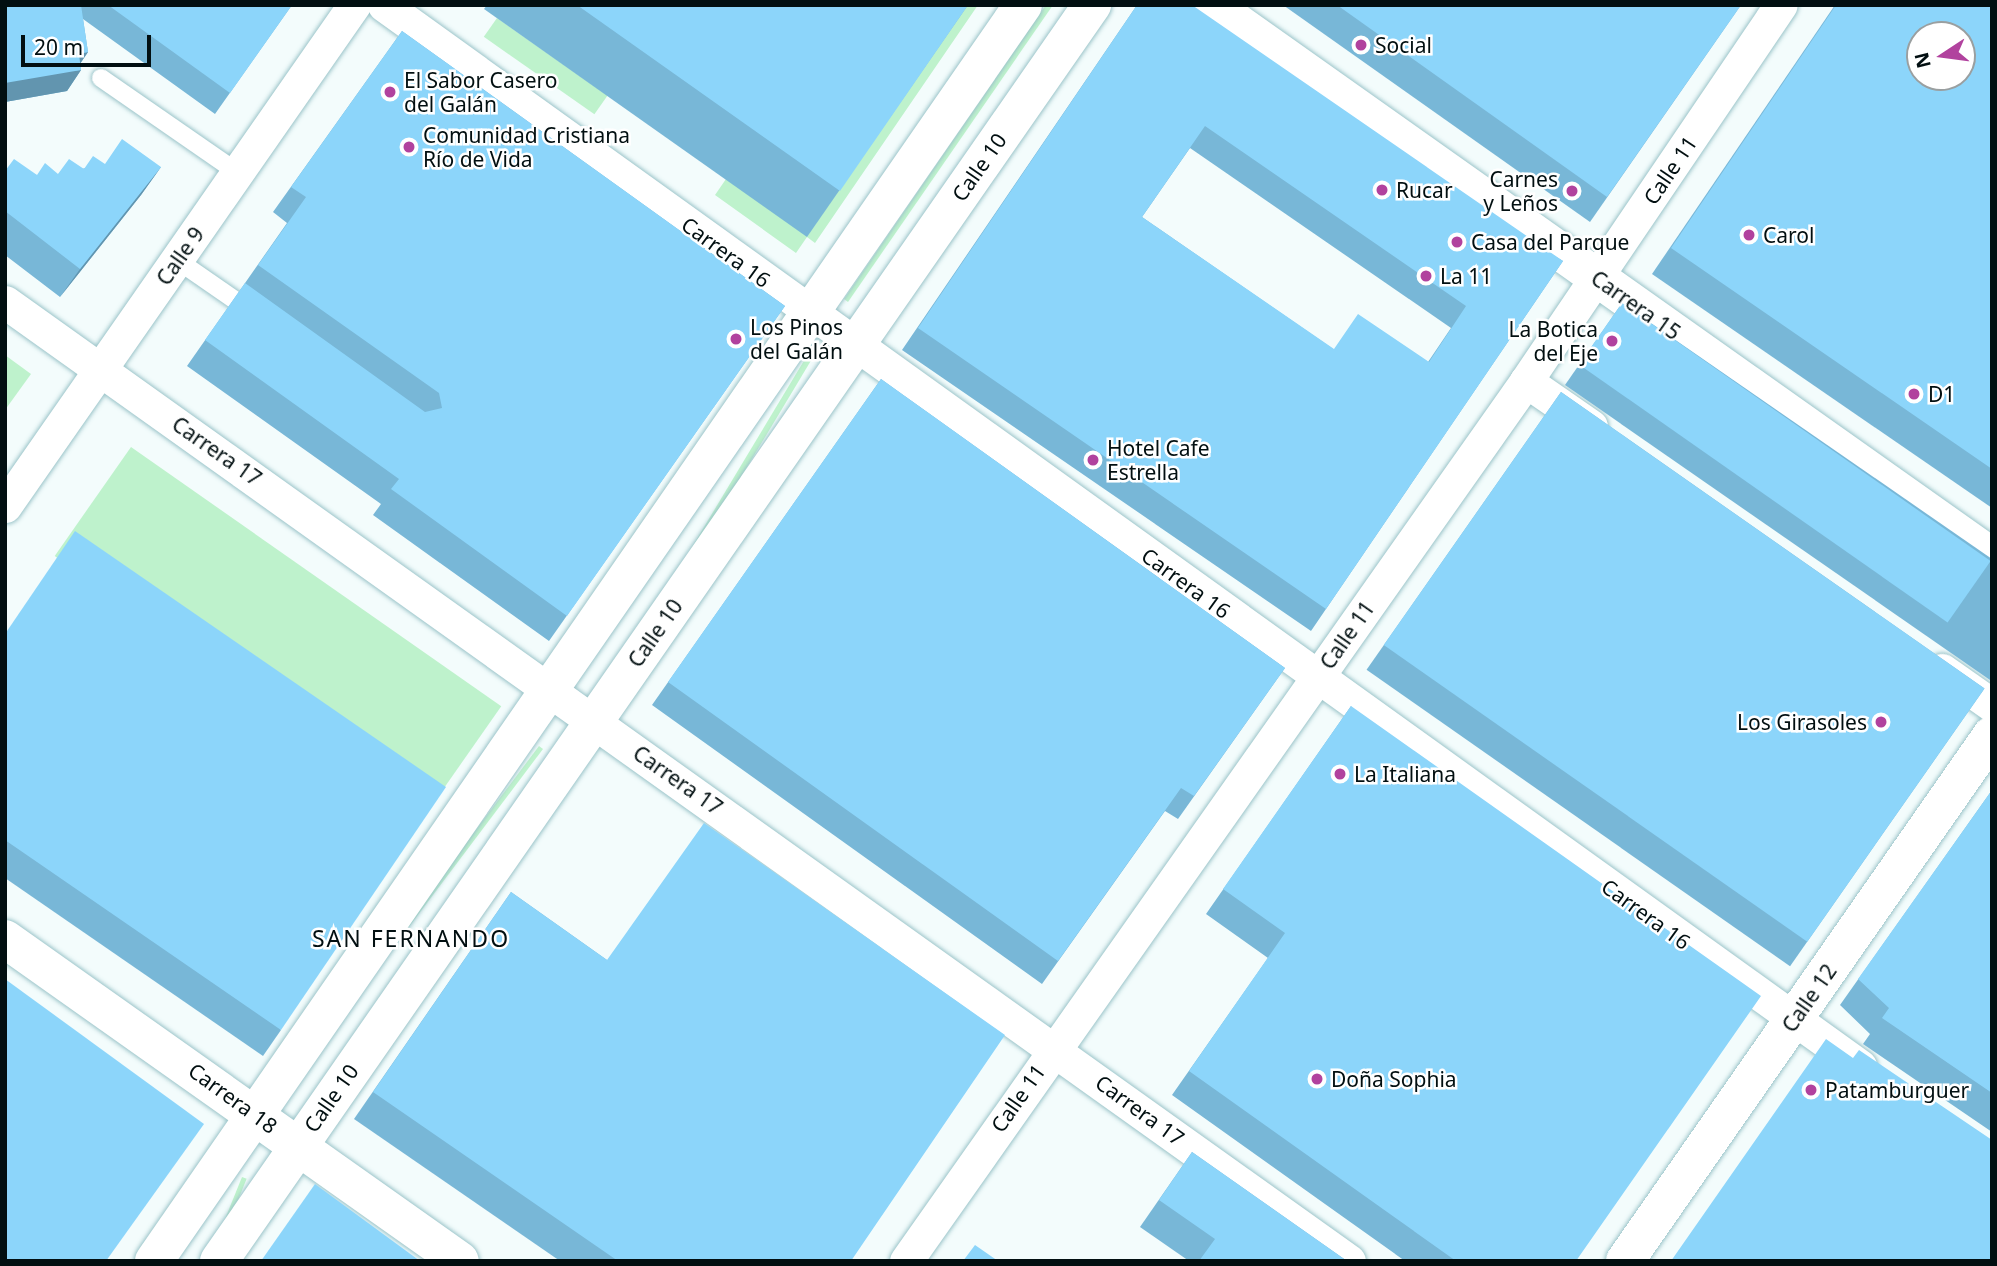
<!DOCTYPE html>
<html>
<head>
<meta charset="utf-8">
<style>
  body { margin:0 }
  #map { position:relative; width:1997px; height:1266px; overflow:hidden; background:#f3fcfc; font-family:"Noto Sans",sans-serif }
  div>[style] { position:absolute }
  .green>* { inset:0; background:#bef2cc; transform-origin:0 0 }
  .roads { filter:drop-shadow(0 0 2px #9bc4c9) drop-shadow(0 0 2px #9bc4c9) }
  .service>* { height:18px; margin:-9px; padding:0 9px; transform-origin:9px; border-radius:9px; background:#fff }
  .minor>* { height:33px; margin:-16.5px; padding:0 16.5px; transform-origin:16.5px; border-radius:16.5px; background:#fff }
  .tertiary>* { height:38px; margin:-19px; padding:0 19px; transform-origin:19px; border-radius:19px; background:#fff }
  .secondary>* { height:38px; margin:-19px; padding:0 19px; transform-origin:19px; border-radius:19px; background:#fff }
  .wall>* { inset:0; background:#78b7d7; transform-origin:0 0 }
  .shaded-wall>* { inset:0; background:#6295af }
  .building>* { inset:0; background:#8cd5fa; transform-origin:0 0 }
  .dots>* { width:19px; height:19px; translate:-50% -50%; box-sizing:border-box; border:4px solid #fff; border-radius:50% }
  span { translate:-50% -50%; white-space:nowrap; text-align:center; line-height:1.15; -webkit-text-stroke:5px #fff; paint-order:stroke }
  .poi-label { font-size:21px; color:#020f11 }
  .left { translate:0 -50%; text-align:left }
  .right { translate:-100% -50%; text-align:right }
  .street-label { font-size:21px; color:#020f11 }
  .neighbourhood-label { font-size:23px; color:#020f11; letter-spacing:2px }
  .frame { position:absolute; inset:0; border:7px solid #020f11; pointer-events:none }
  .north { position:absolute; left:1906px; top:21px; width:70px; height:70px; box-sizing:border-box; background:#fff; border:2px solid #9a9fa0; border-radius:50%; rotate:257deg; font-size:19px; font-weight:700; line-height:28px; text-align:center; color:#020f11 }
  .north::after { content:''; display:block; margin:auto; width:24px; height:32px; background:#b1429e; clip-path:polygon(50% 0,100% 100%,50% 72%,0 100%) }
  .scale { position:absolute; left:21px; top:35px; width:130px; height:32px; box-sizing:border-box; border:4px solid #020f11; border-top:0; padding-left:9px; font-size:21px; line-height:24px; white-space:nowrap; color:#020f11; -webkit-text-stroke:5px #fff; paint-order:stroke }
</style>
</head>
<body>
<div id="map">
  <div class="green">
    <div style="clip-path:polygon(968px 5px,978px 5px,815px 243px,807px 237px,796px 253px,715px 195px,726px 179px)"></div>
    <div style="clip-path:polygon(1046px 5px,1053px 5px,848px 302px,844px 299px)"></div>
    <div style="left:497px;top:18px;width:135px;height:23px;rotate:35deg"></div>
    <div style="left:814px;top:344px;width:6px;height:408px;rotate:31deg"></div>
    <div style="clip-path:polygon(5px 355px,31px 374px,5px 410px)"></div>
    <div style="left:131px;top:447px;width:452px;height:133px;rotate:35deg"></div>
    <div style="left:539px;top:746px;width:5px;height:407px;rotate:37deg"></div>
    <div style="left:242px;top:1177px;width:5px;height:102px;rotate:22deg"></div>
  </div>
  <div class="roads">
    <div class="service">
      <div style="left:101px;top:78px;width:167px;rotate:34.7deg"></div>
      <div style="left:177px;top:260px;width:91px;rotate:34.7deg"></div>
    </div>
    <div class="minor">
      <div style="left:384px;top:5px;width:1818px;rotate:35.71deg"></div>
      <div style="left:5px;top:302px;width:1651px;rotate:35.51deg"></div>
      <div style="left:1526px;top:381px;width:79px;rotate:34.7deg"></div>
      <div style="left:5px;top:506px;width:611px;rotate:-55.14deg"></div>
      <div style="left:1942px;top:670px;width:61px;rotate:35deg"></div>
      <div style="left:906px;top:1261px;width:1076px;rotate:-54.83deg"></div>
      <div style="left:1526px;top:381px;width:454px;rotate:-55.9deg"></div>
    </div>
    <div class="tertiary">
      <div style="left:1212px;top:5px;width:956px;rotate:35.29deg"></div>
      <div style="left:154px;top:1261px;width:1527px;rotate:-55.32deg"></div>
      <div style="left:219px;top:1261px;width:1530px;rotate:-55.2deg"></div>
    </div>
    <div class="secondary">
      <div style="left:5px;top:939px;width:557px;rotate:35.29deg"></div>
      <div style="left:1625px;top:1261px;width:641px;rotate:-55.1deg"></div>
    </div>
  </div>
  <div class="wall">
    <div style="clip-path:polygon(5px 5px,292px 5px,215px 114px,83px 19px,88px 52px,80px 64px,81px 70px,67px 91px,5px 102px)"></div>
    <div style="clip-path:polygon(487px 5px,968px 5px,807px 237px,484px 9px)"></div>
    <div style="clip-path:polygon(evenodd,1137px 5px,1563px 261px,1311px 631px,902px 350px,1137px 5px,1190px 148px,1451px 328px,1428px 362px,1333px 349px,1142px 217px,1190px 148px)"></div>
    <div style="clip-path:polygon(1283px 5px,1741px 5px,1590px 222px)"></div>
    <div style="clip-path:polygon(1835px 5px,1992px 6px,1992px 508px,1652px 274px)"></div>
    <div style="clip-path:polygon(402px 31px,785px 306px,549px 641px,373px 515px,381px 504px,187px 366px,287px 223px,273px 212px)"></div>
    <div style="clip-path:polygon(105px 164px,161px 167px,141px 195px,60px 297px,5px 255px,5px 171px,37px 175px,58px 174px)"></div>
    <div style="clip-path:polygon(1622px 303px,1992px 559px,1992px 677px,1990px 680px,1565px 385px)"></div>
    <div style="clip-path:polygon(881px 379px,1285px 668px,1178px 819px,1165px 811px,1042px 984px,652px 705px)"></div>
    <div style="left:1561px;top:392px;width:517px;height:339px;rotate:35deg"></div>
    <div style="clip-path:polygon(5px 633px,281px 1030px,263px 1056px,5px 878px)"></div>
    <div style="clip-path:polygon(1351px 706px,1576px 1261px,1405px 1261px,1172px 1095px,1268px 958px,1206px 914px)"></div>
    <div style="clip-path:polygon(1992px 790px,1992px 1132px,1863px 1044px,1870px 1034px,1840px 1005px)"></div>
    <div style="clip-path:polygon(511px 892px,607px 960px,851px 1261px,560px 1261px,354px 1119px)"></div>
    <div style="clip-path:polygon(1192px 1152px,1347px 1261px,1189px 1261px,1140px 1227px)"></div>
  </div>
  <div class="shaded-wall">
    <div style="clip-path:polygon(88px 52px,75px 71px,81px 70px,67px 91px,5px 102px,5px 83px,79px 54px)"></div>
    <div style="clip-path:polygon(161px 167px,141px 195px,60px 297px,80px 269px)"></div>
  </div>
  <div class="building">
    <div style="clip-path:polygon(5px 5px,81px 5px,88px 52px,79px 54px,81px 70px,5px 83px)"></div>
    <div style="clip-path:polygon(108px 5px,292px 5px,230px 93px)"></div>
    <div style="clip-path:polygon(577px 5px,968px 5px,840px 191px)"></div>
    <div style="clip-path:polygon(evenodd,1137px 5px,1192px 5px,1563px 261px,1326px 609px,918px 328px,1137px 5px,1205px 126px,1466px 306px,1429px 362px,1358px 314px,1334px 349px,1142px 217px,1205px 126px)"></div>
    <div style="clip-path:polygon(1337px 5px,1741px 5px,1607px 197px)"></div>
    <div style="clip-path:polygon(evenodd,1836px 5px,1992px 6px,1992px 469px,1671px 248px,1836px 5px,1920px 35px,1962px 35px,1962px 77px,1920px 77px,1920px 35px)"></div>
    <div style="clip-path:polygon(402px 31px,785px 306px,567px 616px,391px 489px,399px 479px,205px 340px,245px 283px,425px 412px,442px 408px,439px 393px,258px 265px,306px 197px,291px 187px)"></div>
    <div style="clip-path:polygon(122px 139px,161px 167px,80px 269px,5px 211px,5px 171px,14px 159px,37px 175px,45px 163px,58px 174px,69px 159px,84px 169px,93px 156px,105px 164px)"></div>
    <div style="left:1622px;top:303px;width:450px;height:75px;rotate:35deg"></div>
    <div style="clip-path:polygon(881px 379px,1285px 668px,1194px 796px,1181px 788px,1058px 961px,668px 682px)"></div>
    <div style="left:1561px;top:392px;width:517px;height:309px;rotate:35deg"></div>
    <div style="clip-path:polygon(75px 531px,446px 787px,281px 1030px,5px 840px,5px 634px)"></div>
    <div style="clip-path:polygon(1351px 706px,1761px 996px,1576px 1261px,1456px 1261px,1189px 1071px,1285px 933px,1223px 889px)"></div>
    <div style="clip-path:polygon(1992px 790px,1992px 1093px,1882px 1018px,1889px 1008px,1858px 979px)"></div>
    <div style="clip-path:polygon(704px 823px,1005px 1035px,851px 1261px,618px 1261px,373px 1092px,511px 892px,607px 960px)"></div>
    <div style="clip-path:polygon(5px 979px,204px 1124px,106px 1261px,5px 1261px)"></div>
    <div style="clip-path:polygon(1826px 1039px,1853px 1058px,1859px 1050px,1992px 1140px,1992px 1261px,1671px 1261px)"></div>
    <div style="clip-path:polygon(1192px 1152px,1347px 1261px,1199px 1261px,1215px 1239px,1159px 1200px)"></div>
    <div style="clip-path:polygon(315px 1184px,420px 1261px,261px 1261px)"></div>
    <div style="clip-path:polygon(975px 1245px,998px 1261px,963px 1261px)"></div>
  </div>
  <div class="dots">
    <div style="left:1361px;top:45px;background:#b1429e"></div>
    <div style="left:390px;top:92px;background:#b1429e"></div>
    <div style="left:409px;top:147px;background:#b1429e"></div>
    <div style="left:1382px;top:190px;background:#b1429e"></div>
    <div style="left:1572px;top:191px;background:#b1429e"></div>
    <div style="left:1749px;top:235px;background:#b1429e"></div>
    <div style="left:1457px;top:242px;background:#b1429e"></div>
    <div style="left:1426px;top:276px;background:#b1429e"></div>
    <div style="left:736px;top:339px;background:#b1429e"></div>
    <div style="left:1612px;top:341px;background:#b1429e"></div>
    <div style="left:1914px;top:394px;background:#b1429e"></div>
    <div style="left:1093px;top:460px;background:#b1429e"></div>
    <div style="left:1881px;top:722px;background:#b1429e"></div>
    <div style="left:1340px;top:774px;background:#b1429e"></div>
    <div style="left:1317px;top:1079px;background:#b1429e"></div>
    <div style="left:1811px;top:1090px;background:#b1429e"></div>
  </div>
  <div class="poi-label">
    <span class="left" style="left:1375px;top:45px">Social</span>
    <span class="left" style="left:404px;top:92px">El Sabor Casero<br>del Galán</span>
    <span class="left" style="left:423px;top:147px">Comunidad Cristiana<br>Río de Vida</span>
    <span class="right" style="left:1558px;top:191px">Carnes<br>y Leños</span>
    <span class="left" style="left:1396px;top:190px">Rucar</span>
    <span class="left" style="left:1763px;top:235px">Carol</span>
    <span class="left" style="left:1471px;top:242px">Casa del Parque</span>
    <span class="left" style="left:1440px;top:276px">La 11</span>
    <span class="left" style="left:750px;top:339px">Los Pinos<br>del Galán</span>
    <span class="right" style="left:1598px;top:341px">La Botica<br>del Eje</span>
    <span class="left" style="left:1928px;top:394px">D1</span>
    <span class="left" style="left:1107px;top:460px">Hotel Cafe<br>Estrella</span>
    <span class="right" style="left:1867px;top:722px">Los Girasoles</span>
    <span class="left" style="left:1354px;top:774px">La Italiana</span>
    <span class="left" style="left:1331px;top:1079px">Doña Sophia</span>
    <span class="left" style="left:1825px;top:1090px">Patamburguer</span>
  </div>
  <div class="street-label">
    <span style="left:979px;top:167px;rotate:-55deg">Calle 10</span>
    <span style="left:1670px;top:170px;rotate:-56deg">Calle 11</span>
    <span style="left:726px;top:252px;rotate:36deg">Carrera 16</span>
    <span style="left:180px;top:256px;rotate:-55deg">Calle 9</span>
    <span style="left:1636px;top:305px;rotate:35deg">Carrera 15</span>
    <span style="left:217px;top:451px;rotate:35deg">Carrera 17</span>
    <span style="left:1186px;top:583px;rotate:36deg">Carrera 16</span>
    <span style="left:655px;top:633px;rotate:-55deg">Calle 10</span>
    <span style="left:1347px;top:635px;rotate:-55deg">Calle 11</span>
    <span style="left:678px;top:780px;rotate:35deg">Carrera 17</span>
    <span style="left:1646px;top:914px;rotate:36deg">Carrera 16</span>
    <span style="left:1809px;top:998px;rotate:-55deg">Calle 12</span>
    <span style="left:233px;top:1098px;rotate:36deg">Carrera 18</span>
    <span style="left:331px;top:1098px;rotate:-55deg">Calle 10</span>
    <span style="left:1018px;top:1098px;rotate:-55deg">Calle 11</span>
    <span style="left:1140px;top:1110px;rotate:36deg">Carrera 17</span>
  </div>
  <div class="neighbourhood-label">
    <span style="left:411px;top:938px">SAN FERNANDO</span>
  </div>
  <div class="frame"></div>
  <div class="north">N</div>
  <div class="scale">20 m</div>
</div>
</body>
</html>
